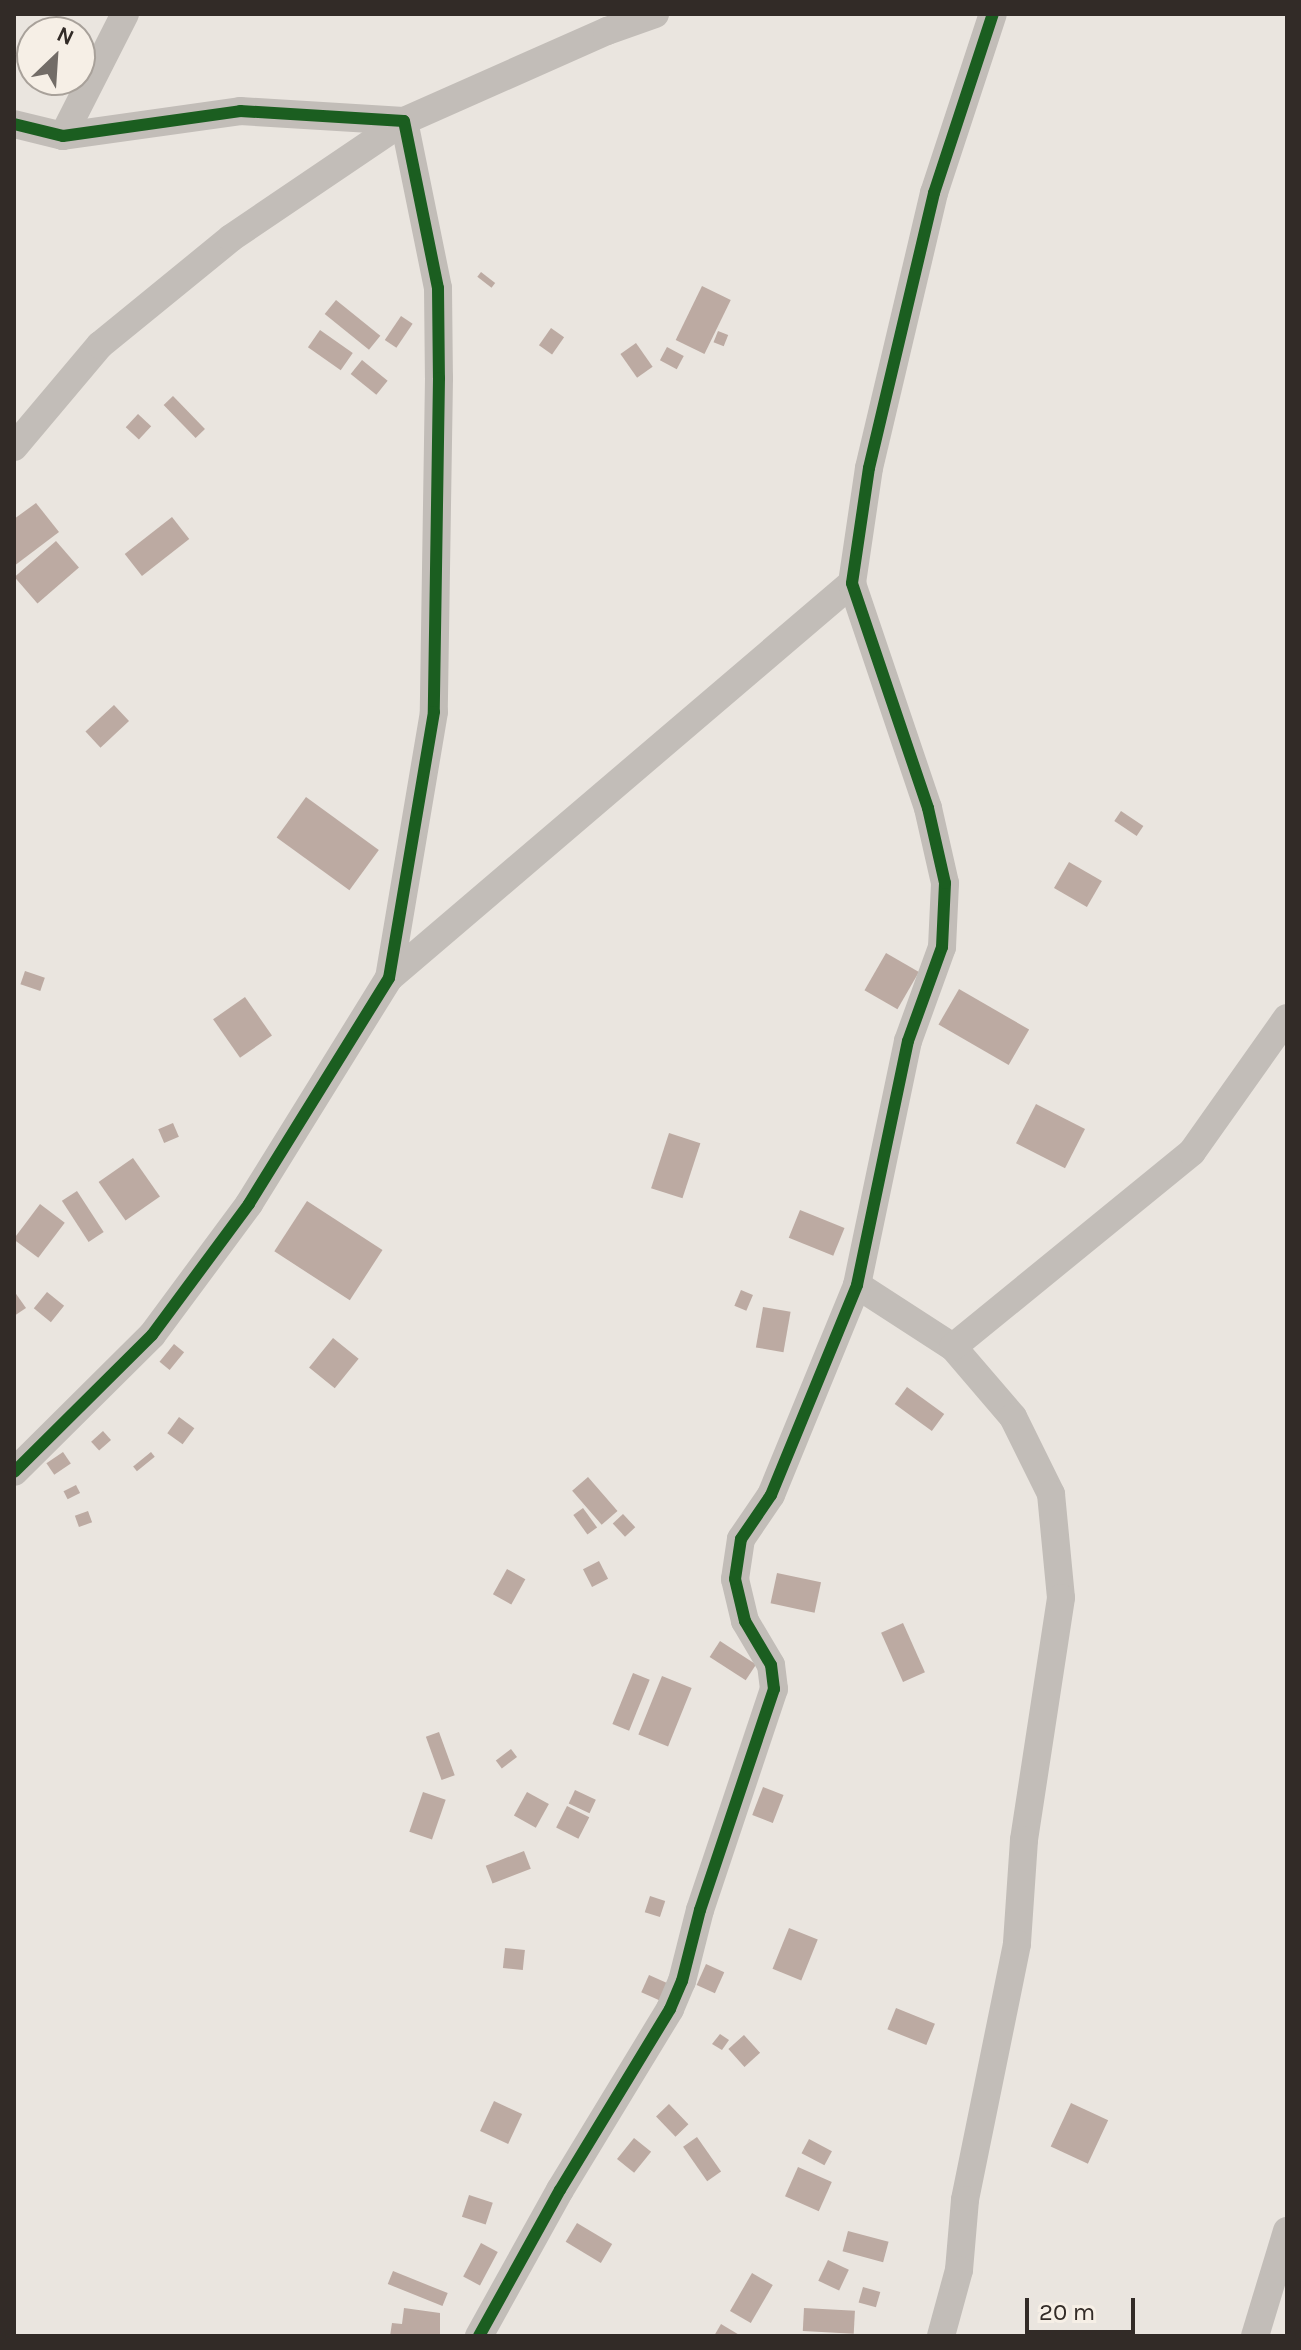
<!DOCTYPE html>
<html>
<head>
<meta charset="utf-8">
<style>
  body { margin:0 }
  #map { position:relative; width:1301px; height:2350px; overflow:hidden; background:#eae5df; font-family:Karla,sans-serif }
  div>[style] { position:absolute }
  .building>* { inset:0; background:#bcaaa2; transform-origin:0 0 }
  .minor>* { height:28px; margin:-14px; padding:0 14px; transform-origin:14px; border-radius:14px; background:#c2bdb8 }
  .cycleway>* { height:12px; margin:-6px; padding:0 6px; transform-origin:6px; border-radius:6px; background:#1b5e20 }
  span { translate:-50% -50%; white-space:nowrap; text-align:center; line-height:1.15; -webkit-text-stroke:7px #f6efe6; paint-order:stroke }
  .frame { position:absolute; inset:0; border:16px solid #322b27; pointer-events:none }
  .north { position:absolute; left:16px; top:16px; width:80px; height:80px; box-sizing:border-box; background:#f6efe6; border:2px solid #a8a19a; border-radius:50%; rotate:25deg; font-size:22px; font-weight:700; line-height:32px; text-align:center; color:#322b27 }
  .north::after { content:''; display:block; margin:auto; width:28px; height:36px; background:#726c67; clip-path:polygon(50% 0,100% 100%,50% 72%,0 100%) }
  .scale { position:absolute; left:1025px; top:2298px; width:110px; height:36px; box-sizing:border-box; border:4px solid #322b27; border-top:0; padding-left:10px; font-size:24px; line-height:28px; white-space:nowrap; color:#322b27; -webkit-text-stroke:6px #f6efe6; paint-order:stroke }
</style>
</head>
<body>
<div id="map">
  <div class="building">
    <div style="left:481px;top:272px;width:18px;height:6px;rotate:38deg"></div>
    <div style="left:702px;top:286px;width:32px;height:60px;rotate:26deg"></div>
    <div style="left:336px;top:300px;width:57px;height:18px;rotate:39deg"></div>
    <div style="left:401px;top:316px;width:14px;height:29px;rotate:34deg"></div>
    <div style="left:551px;top:328px;width:16px;height:21px;rotate:35deg"></div>
    <div style="left:320px;top:330px;width:40px;height:21px;rotate:35deg"></div>
    <div style="left:718px;top:331px;width:11px;height:12px;rotate:22deg"></div>
    <div style="left:636px;top:343px;width:29px;height:19px;rotate:55deg"></div>
    <div style="left:667px;top:347px;width:19px;height:15px;rotate:28deg"></div>
    <div style="left:362px;top:360px;width:33px;height:18px;rotate:39deg"></div>
    <div style="left:173px;top:396px;width:46px;height:13px;rotate:46deg"></div>
    <div style="left:138px;top:414px;width:18px;height:18px;rotate:43deg"></div>
    <div style="clip-path:polygon(36px 503px,59px 532px,14px 566px,14px 519px)"></div>
    <div style="left:172px;top:517px;width:28px;height:60px;rotate:52deg"></div>
    <div style="left:56px;top:541px;width:35px;height:55px;rotate:49deg"></div>
    <div style="left:114px;top:705px;width:22px;height:39px;rotate:47deg"></div>
    <div style="left:306px;top:797px;width:90px;height:50px;rotate:36deg"></div>
    <div style="left:1121px;top:811px;width:27px;height:12px;rotate:34deg"></div>
    <div style="left:1069px;top:862px;width:38px;height:30px;rotate:30deg"></div>
    <div style="left:886px;top:953px;width:38px;height:43px;rotate:30deg"></div>
    <div style="left:25px;top:971px;width:21px;height:14px;rotate:19deg"></div>
    <div style="left:959px;top:989px;width:81px;height:41px;rotate:30deg"></div>
    <div style="left:245px;top:997px;width:47px;height:39px;rotate:55deg"></div>
    <div style="left:1036px;top:1104px;width:55px;height:44px;rotate:27deg"></div>
    <div style="left:173px;top:1123px;width:15px;height:16px;rotate:67deg"></div>
    <div style="left:669px;top:1133px;width:33px;height:58px;rotate:18deg"></div>
    <div style="left:133px;top:1158px;width:47px;height:42px;rotate:55deg"></div>
    <div style="left:77px;top:1191px;width:49px;height:18px;rotate:57deg"></div>
    <div style="left:307px;top:1201px;width:90px;height:60px;rotate:33deg"></div>
    <div style="left:40px;top:1204px;width:31px;height:44px;rotate:37deg"></div>
    <div style="left:800px;top:1210px;width:48px;height:30px;rotate:22deg"></div>
    <div style="left:741px;top:1290px;width:13px;height:17px;rotate:23deg"></div>
    <div style="clip-path:polygon(14px 1291px,26px 1308px,14px 1316px)"></div>
    <div style="left:47px;top:1292px;width:22px;height:21px;rotate:39deg"></div>
    <div style="left:763px;top:1307px;width:28px;height:41px;rotate:10deg"></div>
    <div style="left:333px;top:1338px;width:33px;height:38px;rotate:39deg"></div>
    <div style="left:174px;top:1344px;width:13px;height:23px;rotate:39deg"></div>
    <div style="left:907px;top:1387px;width:46px;height:21px;rotate:36deg"></div>
    <div style="left:179px;top:1417px;width:19px;height:20px;rotate:36deg"></div>
    <div style="left:103px;top:1431px;width:12px;height:16px;rotate:48deg"></div>
    <div style="left:63px;top:1452px;width:14px;height:20px;rotate:56deg"></div>
    <div style="left:151px;top:1452px;width:6px;height:23px;rotate:51deg"></div>
    <div style="left:588px;top:1477px;width:45px;height:21px;rotate:49deg"></div>
    <div style="left:76px;top:1485px;width:9px;height:14px;rotate:63deg"></div>
    <div style="left:583px;top:1508px;width:24px;height:12px;rotate:54deg"></div>
    <div style="left:88px;top:1511px;width:12px;height:14px;rotate:70deg"></div>
    <div style="left:623px;top:1514px;width:18px;height:14px;rotate:47deg"></div>
    <div style="left:599px;top:1561px;width:20px;height:18px;rotate:63deg"></div>
    <div style="left:507px;top:1569px;width:21px;height:29px;rotate:29deg"></div>
    <div style="left:777px;top:1573px;width:45px;height:31px;rotate:12deg"></div>
    <div style="left:903px;top:1623px;width:54px;height:24px;rotate:66deg"></div>
    <div style="left:720px;top:1641px;width:43px;height:19px;rotate:33deg"></div>
    <div style="left:633px;top:1673px;width:18px;height:55px;rotate:22deg"></div>
    <div style="left:662px;top:1676px;width:32px;height:63px;rotate:22deg"></div>
    <div style="left:439px;top:1732px;width:46px;height:14px;rotate:70deg"></div>
    <div style="left:511px;top:1749px;width:10px;height:19px;rotate:53deg"></div>
    <div style="left:763px;top:1787px;width:22px;height:30px;rotate:21deg"></div>
    <div style="left:575px;top:1790px;width:23px;height:15px;rotate:25deg"></div>
    <div style="left:423px;top:1792px;width:24px;height:42px;rotate:19deg"></div>
    <div style="left:527px;top:1792px;width:25px;height:27px;rotate:29deg"></div>
    <div style="left:567px;top:1806px;width:25px;height:24px;rotate:27deg"></div>
    <div style="left:524px;top:1851px;width:19px;height:41px;rotate:69deg"></div>
    <div style="left:650px;top:1896px;width:16px;height:17px;rotate:18deg"></div>
    <div style="left:789px;top:1928px;width:31px;height:44px;rotate:22deg"></div>
    <div style="left:505px;top:1948px;width:20px;height:20px;rotate:6deg"></div>
    <div style="left:706px;top:1964px;width:20px;height:23px;rotate:24deg"></div>
    <div style="left:649px;top:1975px;width:24px;height:19px;rotate:24deg"></div>
    <div style="left:896px;top:2008px;width:42px;height:23px;rotate:22deg"></div>
    <div style="clip-path:polygon(720px 2034px,729px 2040px,722px 2050px,712px 2044px)"></div>
    <div style="left:744px;top:2035px;width:24px;height:21px;rotate:48deg"></div>
    <div style="left:494px;top:2101px;width:31px;height:33px;rotate:25deg"></div>
    <div style="left:1071px;top:2103px;width:41px;height:48px;rotate:25deg"></div>
    <div style="left:669px;top:2104px;width:28px;height:18px;rotate:46deg"></div>
    <div style="left:697px;top:2137px;width:42px;height:17px;rotate:55deg"></div>
    <div style="left:634px;top:2138px;width:22px;height:27px;rotate:39deg"></div>
    <div style="left:809px;top:2139px;width:26px;height:16px;rotate:28deg"></div>
    <div style="left:798px;top:2167px;width:37px;height:32px;rotate:24deg"></div>
    <div style="left:469px;top:2195px;width:25px;height:23px;rotate:18deg"></div>
    <div style="left:577px;top:2223px;width:41px;height:22px;rotate:31deg"></div>
    <div style="left:848px;top:2231px;width:42px;height:21px;rotate:15deg"></div>
    <div style="left:481px;top:2243px;width:19px;height:38px;rotate:28deg"></div>
    <div style="left:828px;top:2260px;width:23px;height:23px;rotate:25deg"></div>
    <div style="left:393px;top:2271px;width:59px;height:14px;rotate:22deg"></div>
    <div style="left:752px;top:2273px;width:24px;height:44px;rotate:30deg"></div>
    <div style="left:863px;top:2287px;width:18px;height:16px;rotate:16deg"></div>
    <div style="clip-path:polygon(404px 2308px,440px 2313px,440px 2336px,390px 2336px,392px 2323px,402px 2324px)"></div>
    <div style="left:804px;top:2308px;width:51px;height:23px;rotate:3deg"></div>
    <div style="clip-path:polygon(721px 2324px,741px 2336px,714px 2336px)"></div>
  </div>
  <div class="minor">
    <div style="left:14px;top:124px;width:50px;rotate:13.8deg"></div>
    <div style="left:63px;top:136px;width:179px;rotate:-8deg"></div>
    <div style="left:240px;top:111px;width:164px;rotate:3.5deg"></div>
    <div style="left:404px;top:121px;width:170px;rotate:78.5deg"></div>
    <div style="left:438px;top:288px;width:90px;rotate:89.4deg"></div>
    <div style="left:439px;top:378px;width:334px;rotate:90.9deg"></div>
    <div style="left:434px;top:712px;width:270px;rotate:99.6deg"></div>
    <div style="left:389px;top:978px;width:266px;rotate:121.8deg"></div>
    <div style="left:249px;top:1204px;width:163px;rotate:126.5deg"></div>
    <div style="left:152px;top:1335px;width:194px;rotate:135.2deg"></div>
    <div style="left:63px;top:136px;width:137px;rotate:-63.1deg"></div>
    <div style="left:14px;top:447px;width:133px;rotate:-49.9deg"></div>
    <div style="left:100px;top:345px;width:169px;rotate:-39.2deg"></div>
    <div style="left:231px;top:238px;width:209px;rotate:-34.1deg"></div>
    <div style="left:404px;top:121px;width:222px;rotate:-23.9deg"></div>
    <div style="left:607px;top:31px;width:51px;rotate:-19.5deg"></div>
    <div style="left:389px;top:978px;width:609px;rotate:-40.47deg"></div>
    <div style="left:857px;top:1285px;width:114px;rotate:32.9deg"></div>
    <div style="left:953px;top:1347px;width:92px;rotate:49.4deg"></div>
    <div style="left:1013px;top:1417px;width:86px;rotate:63.7deg"></div>
    <div style="left:1051px;top:1494px;width:104px;rotate:84.5deg"></div>
    <div style="left:1061px;top:1598px;width:245px;rotate:98.7deg"></div>
    <div style="left:1024px;top:1840px;width:104px;rotate:93.9deg"></div>
    <div style="left:1017px;top:1944px;width:261px;rotate:101.5deg"></div>
    <div style="left:965px;top:2200px;width:70px;rotate:94.9deg"></div>
    <div style="left:959px;top:2270px;width:68px;rotate:105.3deg"></div>
    <div style="left:953px;top:1347px;width:308px;rotate:-39.2deg"></div>
    <div style="left:1192px;top:1152px;width:164px;rotate:-54.7deg"></div>
    <div style="left:479px;top:2336px;width:167px;rotate:-61deg"></div>
    <div style="left:560px;top:2190px;width:212px;rotate:-58.7deg"></div>
    <div style="left:670px;top:2009px;width:30px;rotate:-67deg"></div>
    <div style="left:682px;top:1981px;width:73px;rotate:-75.8deg"></div>
    <div style="left:700px;top:1910px;width:233px;rotate:-71.5deg"></div>
    <div style="left:774px;top:1689px;width:24px;rotate:-97deg"></div>
    <div style="left:771px;top:1665px;width:51px;rotate:-120.6deg"></div>
    <div style="left:745px;top:1621px;width:43px;rotate:-103.4deg"></div>
    <div style="left:735px;top:1579px;width:40px;rotate:-81.5deg"></div>
    <div style="left:741px;top:1539px;width:53px;rotate:-55.7deg"></div>
    <div style="left:771px;top:1495px;width:227px;rotate:-67.7deg"></div>
    <div style="left:857px;top:1285px;width:249px;rotate:-78.2deg"></div>
    <div style="left:908px;top:1041px;width:100px;rotate:-70.1deg"></div>
    <div style="left:942px;top:947px;width:64px;rotate:-87.3deg"></div>
    <div style="left:945px;top:883px;width:77px;rotate:-102.8deg"></div>
    <div style="left:928px;top:808px;width:237px;rotate:-108.7deg"></div>
    <div style="left:852px;top:583px;width:116px;rotate:-81.6deg"></div>
    <div style="left:869px;top:468px;width:283px;rotate:-76.7deg"></div>
    <div style="left:934px;top:193px;width:188px;rotate:-71.8deg"></div>
    <div style="left:1255px;top:2336px;width:110px;rotate:-73.1deg"></div>
  </div>
  <div class="cycleway">
    <div style="left:14px;top:124px;width:50px;rotate:13.8deg"></div>
    <div style="left:63px;top:136px;width:179px;rotate:-8deg"></div>
    <div style="left:240px;top:111px;width:164px;rotate:3.5deg"></div>
    <div style="left:404px;top:121px;width:170px;rotate:78.5deg"></div>
    <div style="left:438px;top:288px;width:90px;rotate:89.4deg"></div>
    <div style="left:439px;top:378px;width:334px;rotate:90.9deg"></div>
    <div style="left:434px;top:712px;width:270px;rotate:99.6deg"></div>
    <div style="left:389px;top:978px;width:266px;rotate:121.8deg"></div>
    <div style="left:249px;top:1204px;width:163px;rotate:126.5deg"></div>
    <div style="left:152px;top:1335px;width:194px;rotate:135.2deg"></div>
    <div style="left:479px;top:2336px;width:167px;rotate:-61deg"></div>
    <div style="left:560px;top:2190px;width:212px;rotate:-58.7deg"></div>
    <div style="left:670px;top:2009px;width:30px;rotate:-67deg"></div>
    <div style="left:682px;top:1981px;width:73px;rotate:-75.8deg"></div>
    <div style="left:700px;top:1910px;width:233px;rotate:-71.5deg"></div>
    <div style="left:774px;top:1689px;width:24px;rotate:-97deg"></div>
    <div style="left:771px;top:1665px;width:51px;rotate:-120.6deg"></div>
    <div style="left:745px;top:1621px;width:43px;rotate:-103.4deg"></div>
    <div style="left:735px;top:1579px;width:40px;rotate:-81.5deg"></div>
    <div style="left:741px;top:1539px;width:53px;rotate:-55.7deg"></div>
    <div style="left:771px;top:1495px;width:227px;rotate:-67.7deg"></div>
    <div style="left:857px;top:1285px;width:249px;rotate:-78.2deg"></div>
    <div style="left:908px;top:1041px;width:100px;rotate:-70.1deg"></div>
    <div style="left:942px;top:947px;width:64px;rotate:-87.3deg"></div>
    <div style="left:945px;top:883px;width:77px;rotate:-102.8deg"></div>
    <div style="left:928px;top:808px;width:237px;rotate:-108.7deg"></div>
    <div style="left:852px;top:583px;width:116px;rotate:-81.6deg"></div>
    <div style="left:869px;top:468px;width:283px;rotate:-76.7deg"></div>
    <div style="left:934px;top:193px;width:188px;rotate:-71.8deg"></div>
  </div>
  <div class="frame"></div>
  <div class="north">N</div>
  <div class="scale">20 m</div>
</div>
</body>
</html>
